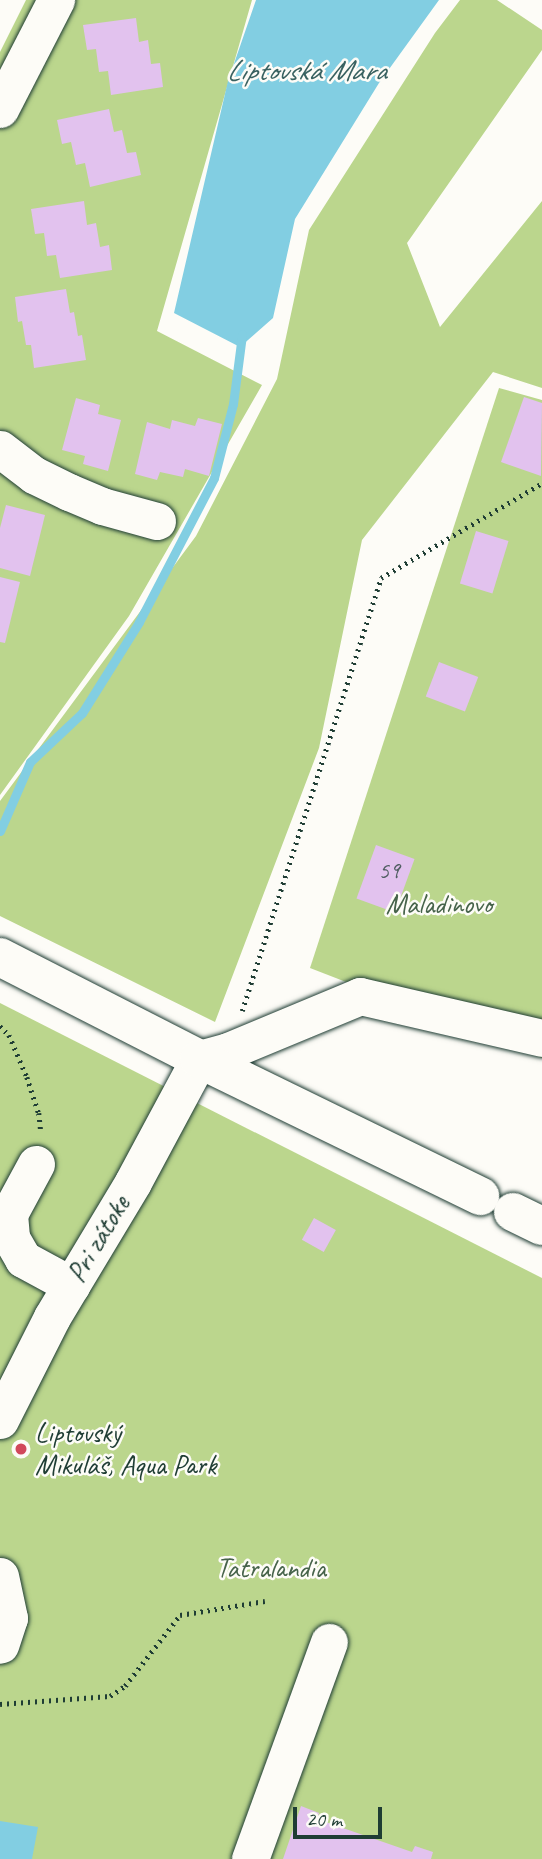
<!DOCTYPE html>
<html>
<head>
<meta charset="utf-8">
<style>
  body { margin:0 }
  #map { position:relative; width:542px; height:1859px; overflow:hidden; background:#fdfcf7; font-family:Caveat,sans-serif }
  div>[style] { position:absolute }
  .green>* { inset:0; background:#bbd68d }
  .water>* { inset:0; background:#82cee2 }
  .stream>* { height:9px; margin:-4.5px; padding:0 4.5px; transform-origin:4.5px; border-radius:4.5px; background:#82cee2 }
  .building>* { inset:0; background:#e2c2ee; transform-origin:0 0 }
  .path>* { height:4.5px; margin-top:-2.25px; transform-origin:0; background:repeating-linear-gradient(90deg,#1f3d34 0 2px,transparent 0 7px) }
  .roads { filter:drop-shadow(0 0 2px #1f3d34) drop-shadow(0 0 2px #1f3d34) }
  .minor>* { height:37px; margin:-18.5px; padding:0 18.5px; transform-origin:18.5px; border-radius:18.5px; background:#fdfcf7 }
  .major>* { height:38px; margin:-19px; padding:0 19px; transform-origin:19px; border-radius:19px; background:#fdfcf7 }
  .dots>* { width:19px; height:19px; translate:-50% -50%; box-sizing:border-box; border:4px solid #fdfcf7; border-radius:50% }
  span { translate:-50% -50%; white-space:nowrap; text-align:center; line-height:1.15; -webkit-text-stroke:5px #fdfcf7; paint-order:stroke }
  .number-label { font-size:24px; color:#505e62 }
  .number-label span { -webkit-text-stroke-width:0 }
  .park-label { font-size:28px; color:#46634a }
  .street-label { font-size:28px; color:#1f3d34 }
  .poi-label { font-size:28px; color:#1f3d34 }
  .left { translate:0 -50%; text-align:left }
  .water-label { font-size:30px; color:#386160; font-style:italic }
  .scale { position:absolute; left:293px; top:1807px; width:89px; height:32px; box-sizing:border-box; border:4px solid #1f3d34; border-top:0; padding-left:9px; font-size:21px; line-height:24px; white-space:nowrap; color:#1f3d34; -webkit-text-stroke:5px #fdfcf7; paint-order:stroke }
</style>
</head>
<body>
<div id="map">
  <div class="green">
    <div style="clip-path:polygon(26px 0,252px 0,157px 331px,262px 385px,129px 616px,0 795px,0 52px)"></div>
    <div style="clip-path:polygon(460px 0,497px 0,542px 30px,542px 50px,407px 243px,440px 327px,542px 201px,542px 388px,493px 372px,362px 540px,319px 748px,215px 1022px,0 916px,0 801px,196px 536px,277px 379px,309px 230px,435px 33px)"></div>
    <div style="clip-path:polygon(499px 388px,542px 400px,542px 1058px,310px 968px)"></div>
    <div style="clip-path:polygon(0 1003px,542px 1278px,542px 1859px,0 1859px)"></div>
  </div>
  <div class="water">
    <div style="clip-path:polygon(256px 0,439px 0,379px 83px,295px 219px,273px 318px,240px 347px,174px 313px,228px 81px)"></div>
    <div style="clip-path:polygon(0 1821px,38px 1827px,32px 1859px,0 1859px)"></div>
  </div>
  <div class="stream">
    <div style="left:0;top:831px;width:75px;rotate:-66.5deg"></div>
    <div style="left:30px;top:762px;width:71px;rotate:-43.3deg"></div>
    <div style="left:82px;top:713px;width:107px;rotate:-57.9deg"></div>
    <div style="left:139px;top:622px;width:162px;rotate:-62.5deg"></div>
    <div style="left:214px;top:478px;width:76px;rotate:-75.6deg"></div>
    <div style="left:233px;top:404px;width:70px;rotate:-82.6deg"></div>
  </div>
  <div class="building">
    <div style="clip-path:polygon(136px 18px,139px 42px,148px 40px,151px 64px,160px 63px,163px 87px,111px 95px,108px 71px,99px 72px,96px 49px,87px 50px,83px 25px)"></div>
    <div style="clip-path:polygon(109px 109px,114px 132px,122px 130px,127px 153px,136px 152px,141px 175px,90px 187px,85px 163px,76px 165px,71px 142px,62px 144px,57px 120px)"></div>
    <div style="clip-path:polygon(84px 201px,87px 225px,96px 223px,100px 247px,109px 245px,112px 270px,60px 278px,56px 255px,47px 256px,44px 233px,35px 234px,31px 209px)"></div>
    <div style="clip-path:polygon(66px 289px,70px 313px,74px 312px,78px 336px,82px 335px,86px 360px,34px 368px,31px 345px,26px 345px,22px 321px,18px 322px,15px 297px)"></div>
    <div style="clip-path:polygon(524px 397px,542px 403px,541px 476px,501px 462px)"></div>
    <div style="clip-path:polygon(76px 398px,100px 405px,98px 414px,121px 420px,108px 471px,83px 464px,85px 456px,62px 450px)"></div>
    <div style="clip-path:polygon(198px 418px,222px 424px,209px 476px,185px 469px,183px 477px,160px 472px,157px 480px,135px 474px,147px 422px,170px 429px,172px 420px,195px 426px)"></div>
    <div style="clip-path:polygon(6px 505px,45px 515px,30px 576px,0 568px,0 528px)"></div>
    <div style="left:476px;top:531px;width:34px;height:55px;rotate:17deg"></div>
    <div style="clip-path:polygon(0 577px,20px 582px,5px 643px,0 642px)"></div>
    <div style="left:439px;top:662px;width:42px;height:37px;rotate:21deg"></div>
    <div style="left:376px;top:845px;width:41px;height:57px;rotate:20deg"></div>
    <div style="left:314px;top:1218px;width:25px;height:25px;rotate:29deg"></div>
    <div style="clip-path:polygon(301px 1806px,319px 1813px,317px 1819px,412px 1852px,415px 1846px,433px 1852px,431px 1859px,283px 1859px)"></div>
  </div>
  <div class="path">
    <div style="left:242px;top:1011px;width:455px;rotate:-72.2deg"></div>
    <div style="left:381px;top:578px;width:187px;rotate:-30.5deg"></div>
    <div style="left:0;top:1026px;width:13px;rotate:45deg"></div>
    <div style="left:9px;top:1035px;width:46px;rotate:66.8deg"></div>
    <div style="left:27px;top:1077px;width:38px;rotate:72deg"></div>
    <div style="left:39px;top:1113px;width:19px;rotate:84deg"></div>
    <div style="left:0;top:1704px;width:110px;rotate:-4.2deg"></div>
    <div style="left:110px;top:1696px;width:18px;rotate:-34deg"></div>
    <div style="left:125px;top:1686px;width:90px;rotate:-52.2deg"></div>
    <div style="left:180px;top:1615px;width:86px;rotate:-9.4deg"></div>
  </div>
  <div class="roads">
    <div class="minor">
      <div style="left:0;top:109px;width:123px;rotate:-62.8deg"></div>
      <div style="left:0;top:449px;width:43px;rotate:37.4deg"></div>
      <div style="left:34px;top:475px;width:39px;rotate:26deg"></div>
      <div style="left:69px;top:492px;width:36px;rotate:23deg"></div>
      <div style="left:102px;top:506px;width:57px;rotate:15.3deg"></div>
      <div style="left:36px;top:1164px;width:57px;rotate:118.4deg"></div>
      <div style="left:9px;top:1214px;width:24px;rotate:85deg"></div>
      <div style="left:11px;top:1238px;width:24px;rotate:60deg"></div>
      <div style="left:23px;top:1259px;width:55px;rotate:28.4deg"></div>
      <div style="left:0;top:1420px;width:115px;rotate:-63.2deg"></div>
      <div style="left:52px;top:1317px;width:157px;rotate:-59deg"></div>
      <div style="left:133px;top:1182px;width:140px;rotate:-61.8deg"></div>
      <div style="left:199px;top:1059px;width:30px;rotate:-15deg"></div>
      <div style="left:228px;top:1051px;width:143px;rotate:-22.6deg"></div>
      <div style="left:360px;top:996px;width:187px;rotate:13deg"></div>
      <div style="left:0;top:1576px;width:43px;rotate:77.9deg"></div>
      <div style="left:9px;top:1618px;width:28px;rotate:108deg"></div>
      <div style="left:250px;top:1859px;width:231px;rotate:-70deg"></div>
    </div>
    <div class="major">
      <div style="left:0;top:957px;width:224px;rotate:27.1deg"></div>
      <div style="left:199px;top:1059px;width:313px;rotate:26deg"></div>
      <div style="left:513px;top:1212px;width:32px;rotate:26deg"></div>
    </div>
  </div>
  <div class="dots">
    <div style="left:21px;top:1449px;background:#d1495b"></div>
  </div>
  <div class="number-label">
    <span style="left:389px;top:871px">59</span>
  </div>
  <div class="park-label">
    <span style="left:439px;top:904px">Maladinovo</span>
    <span style="left:271px;top:1568px">Tatralandia</span>
  </div>
  <div class="street-label">
    <span style="left:98px;top:1239px;rotate:-59deg">Pri zátoke</span>
  </div>
  <div class="poi-label">
    <span class="left" style="left:35px;top:1449px">Liptovský<br>Mikuláš, Aqua Park</span>
  </div>
  <div class="water-label">
    <span style="left:306px;top:70px">Liptovská Mara</span>
  </div>
  <div class="scale">20 m</div>
</div>
</body>
</html>
